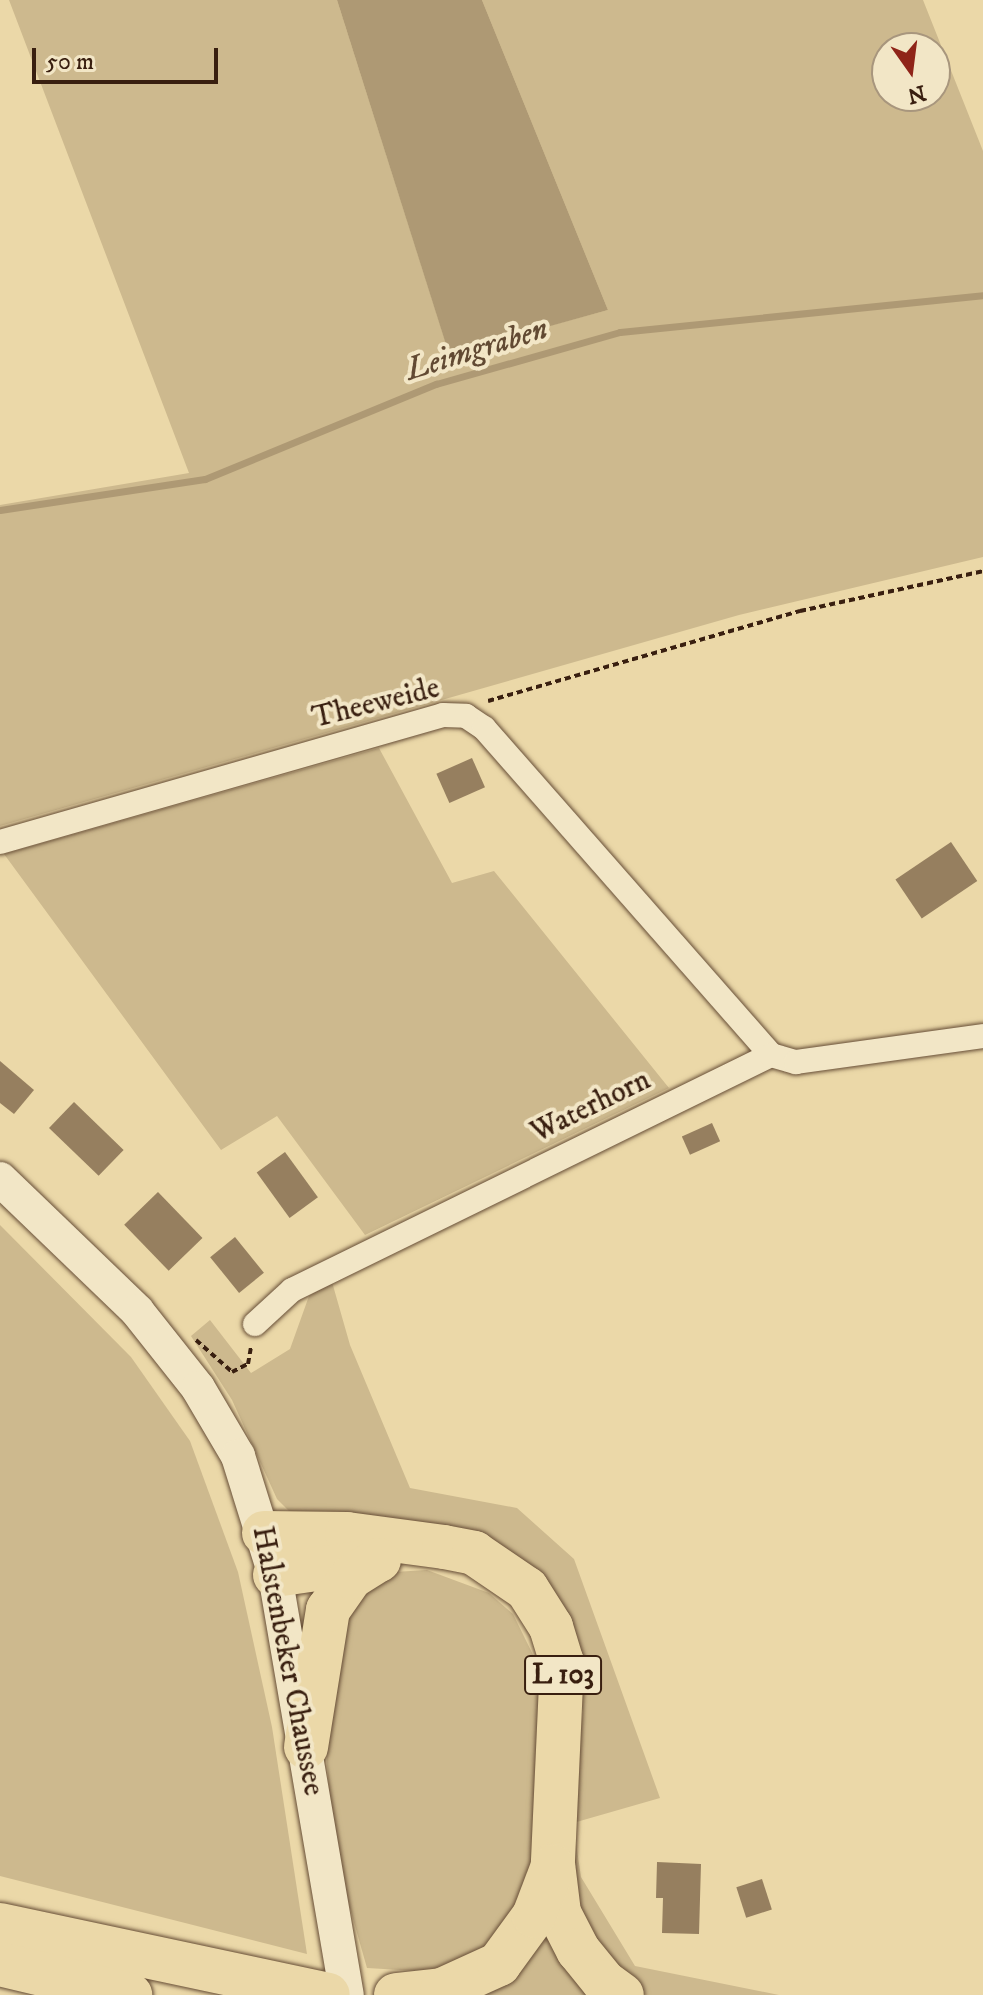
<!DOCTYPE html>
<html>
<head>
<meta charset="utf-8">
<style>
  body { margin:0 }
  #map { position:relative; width:983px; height:1995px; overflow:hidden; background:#ebd8a8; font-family:"IM FELL DW Pica",serif }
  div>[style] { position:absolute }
  .green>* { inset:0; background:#cdb98e }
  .water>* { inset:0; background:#ae9974 }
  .stream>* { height:7px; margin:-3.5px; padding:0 3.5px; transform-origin:3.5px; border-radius:3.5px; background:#ae9974 }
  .building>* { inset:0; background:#967f5f; transform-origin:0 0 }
  .path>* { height:4px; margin-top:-2px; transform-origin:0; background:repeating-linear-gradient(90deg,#391f10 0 6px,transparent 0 10px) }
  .roads { filter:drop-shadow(0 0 2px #664d36) drop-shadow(0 0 2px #664d36) }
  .street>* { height:24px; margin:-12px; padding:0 12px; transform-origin:12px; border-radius:12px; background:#f2e6c6 }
  .secondary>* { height:34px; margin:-17px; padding:0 17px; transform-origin:17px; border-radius:17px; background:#f2e6c6 }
  .highway>* { height:44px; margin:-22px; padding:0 22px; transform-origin:22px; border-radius:22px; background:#ebd8a8 }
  span { translate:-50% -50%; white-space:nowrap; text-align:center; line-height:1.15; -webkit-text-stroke:8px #f2e6c6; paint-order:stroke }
  .shield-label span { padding:2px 6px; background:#f2e6c6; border:2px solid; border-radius:6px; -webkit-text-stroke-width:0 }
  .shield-label { font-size:28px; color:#391f10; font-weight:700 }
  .street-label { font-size:30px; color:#391f10 }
  .water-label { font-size:32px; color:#624a33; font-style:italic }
  .north { position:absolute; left:871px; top:32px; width:80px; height:80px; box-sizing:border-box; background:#f2e6c6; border:2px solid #a8967d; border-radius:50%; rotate:166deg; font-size:22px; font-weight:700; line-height:32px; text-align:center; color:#391f10 }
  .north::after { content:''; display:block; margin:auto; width:28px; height:36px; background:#8f2418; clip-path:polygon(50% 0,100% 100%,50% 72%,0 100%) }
  .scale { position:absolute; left:32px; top:48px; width:186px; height:36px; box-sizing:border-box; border:4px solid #391f10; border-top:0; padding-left:10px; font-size:24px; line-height:28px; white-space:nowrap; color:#391f10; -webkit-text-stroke:6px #f2e6c6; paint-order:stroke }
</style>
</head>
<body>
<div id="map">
  <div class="green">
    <div style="clip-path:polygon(evenodd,9px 0,337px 0,449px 353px,608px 310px,482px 0,923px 0,983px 151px,983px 557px,739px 615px,0 826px,0 505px,189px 473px,9px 0,887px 48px,935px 48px,935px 96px,887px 96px,887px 48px)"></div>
    <div style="clip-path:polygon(379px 748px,452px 883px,494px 871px,669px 1088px,365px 1235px,277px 1116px,221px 1150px,4px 854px)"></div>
    <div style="clip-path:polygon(0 1225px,131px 1357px,190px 1441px,238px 1572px,272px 1727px,307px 1954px,0 1876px)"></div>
    <div style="clip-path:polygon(332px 1282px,350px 1345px,410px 1488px,517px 1508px,574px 1559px,660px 1798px,573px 1823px,581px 1877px,635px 1966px,779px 1995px,646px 1995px,620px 1980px,584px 1938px,568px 1883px,569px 1814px,583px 1712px,570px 1635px,542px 1586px,291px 1513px,277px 1499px,232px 1400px,191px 1336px,210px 1320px,251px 1373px,290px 1349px,309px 1296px)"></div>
    <div style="clip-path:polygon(427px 1570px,489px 1593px,513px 1614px,539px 1667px,542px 1772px,533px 1876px,515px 1918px,475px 1959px,434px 1972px,367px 1968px,334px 1852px,325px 1737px,352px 1599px,394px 1572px)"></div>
    <div style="clip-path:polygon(547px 1911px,600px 1995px,473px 1995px)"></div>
  </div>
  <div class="water">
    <div style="clip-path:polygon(337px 0,482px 0,608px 310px,449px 354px)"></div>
  </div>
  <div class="stream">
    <div style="left:0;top:510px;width:207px;rotate:-8.6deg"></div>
    <div style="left:205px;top:479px;width:250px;rotate:-22.4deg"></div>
    <div style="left:436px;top:384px;width:191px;rotate:-15.8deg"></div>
    <div style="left:620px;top:332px;width:365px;rotate:-5.8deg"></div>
  </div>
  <div class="building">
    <div style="left:472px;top:758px;width:32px;height:39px;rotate:66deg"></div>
    <div style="left:951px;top:842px;width:47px;height:67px;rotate:56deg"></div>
    <div style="clip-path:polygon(0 1061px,34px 1090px,14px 1114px,0 1103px)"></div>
    <div style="left:74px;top:1102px;width:69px;height:36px;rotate:44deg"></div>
    <div style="left:712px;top:1123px;width:20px;height:33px;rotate:66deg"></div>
    <div style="left:285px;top:1152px;width:56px;height:35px;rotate:54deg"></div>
    <div style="left:158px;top:1192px;width:64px;height:47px;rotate:46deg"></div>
    <div style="left:235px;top:1237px;width:46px;height:32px;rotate:51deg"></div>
    <div style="clip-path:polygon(657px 1862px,701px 1864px,699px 1934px,662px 1933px,663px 1898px,656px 1898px)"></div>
    <div style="left:762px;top:1879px;width:32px;height:27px;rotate:72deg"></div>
  </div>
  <div class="path">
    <div style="left:488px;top:701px;width:325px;rotate:-16.1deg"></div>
    <div style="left:800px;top:611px;width:187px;rotate:-12.3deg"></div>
    <div style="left:196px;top:1340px;width:48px;rotate:41.6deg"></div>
    <div style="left:232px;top:1372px;width:18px;rotate:-27deg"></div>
    <div style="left:248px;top:1364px;width:17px;rotate:-80deg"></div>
  </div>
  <div class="roads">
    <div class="street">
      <div style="left:0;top:842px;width:461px;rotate:-16deg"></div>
      <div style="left:443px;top:715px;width:23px;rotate:2deg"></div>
      <div style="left:466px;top:716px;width:22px;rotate:34deg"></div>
      <div style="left:484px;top:728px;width:435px;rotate:48.7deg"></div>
      <div style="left:255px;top:1324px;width:50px;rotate:-42.6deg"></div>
      <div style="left:292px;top:1290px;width:534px;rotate:-26.13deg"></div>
      <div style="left:771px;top:1055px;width:26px;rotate:16deg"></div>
      <div style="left:796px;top:1062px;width:189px;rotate:-7.9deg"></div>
    </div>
    <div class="secondary">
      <div style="left:0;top:1179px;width:190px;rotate:43.9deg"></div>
      <div style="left:137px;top:1311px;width:98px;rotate:51.6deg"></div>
      <div style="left:198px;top:1388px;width:79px;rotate:59.5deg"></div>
      <div style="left:238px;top:1456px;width:125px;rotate:72.7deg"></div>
      <div style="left:275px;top:1575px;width:426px;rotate:80.3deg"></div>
    </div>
    <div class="highway">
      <div style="left:264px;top:1533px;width:83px;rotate:0.7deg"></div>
      <div style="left:347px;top:1534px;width:98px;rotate:7.6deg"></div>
      <div style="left:444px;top:1547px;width:31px;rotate:11deg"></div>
      <div style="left:474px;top:1553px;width:64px;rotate:34.2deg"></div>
      <div style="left:527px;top:1589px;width:45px;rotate:57.7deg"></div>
      <div style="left:551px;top:1627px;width:37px;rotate:73deg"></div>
      <div style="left:562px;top:1662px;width:202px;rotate:92.6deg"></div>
      <div style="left:553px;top:1864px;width:49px;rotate:83deg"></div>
      <div style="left:559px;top:1913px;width:42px;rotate:62.8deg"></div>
      <div style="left:578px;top:1950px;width:41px;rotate:50.9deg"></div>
      <div style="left:604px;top:1982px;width:22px;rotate:36deg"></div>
      <div style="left:275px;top:1575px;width:105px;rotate:-8.2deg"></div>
      <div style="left:306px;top:1747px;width:139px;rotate:-80.9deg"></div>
      <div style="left:328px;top:1610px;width:40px;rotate:-55.1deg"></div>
      <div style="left:351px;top:1577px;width:32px;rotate:-32deg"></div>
      <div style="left:0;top:1925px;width:335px;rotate:12deg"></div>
      <div style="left:0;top:1964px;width:134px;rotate:13.4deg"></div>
      <div style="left:396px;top:1995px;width:46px;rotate:-6.2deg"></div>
      <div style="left:442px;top:1990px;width:63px;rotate:-24.5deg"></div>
      <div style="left:499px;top:1964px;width:59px;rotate:-53.9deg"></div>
      <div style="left:534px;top:1916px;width:53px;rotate:-69.2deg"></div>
    </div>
  </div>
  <div class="shield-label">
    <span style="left:563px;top:1675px">L 103</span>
  </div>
  <div class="street-label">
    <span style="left:376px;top:704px;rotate:-14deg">Theeweide</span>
    <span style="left:591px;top:1107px;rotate:-26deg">Waterhorn</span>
    <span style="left:287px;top:1661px;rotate:79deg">Halstenbeker Chaussee</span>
  </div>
  <div class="water-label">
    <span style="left:477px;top:350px;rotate:-17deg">Leimgraben</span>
  </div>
  <div class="north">N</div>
  <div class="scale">50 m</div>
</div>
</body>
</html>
